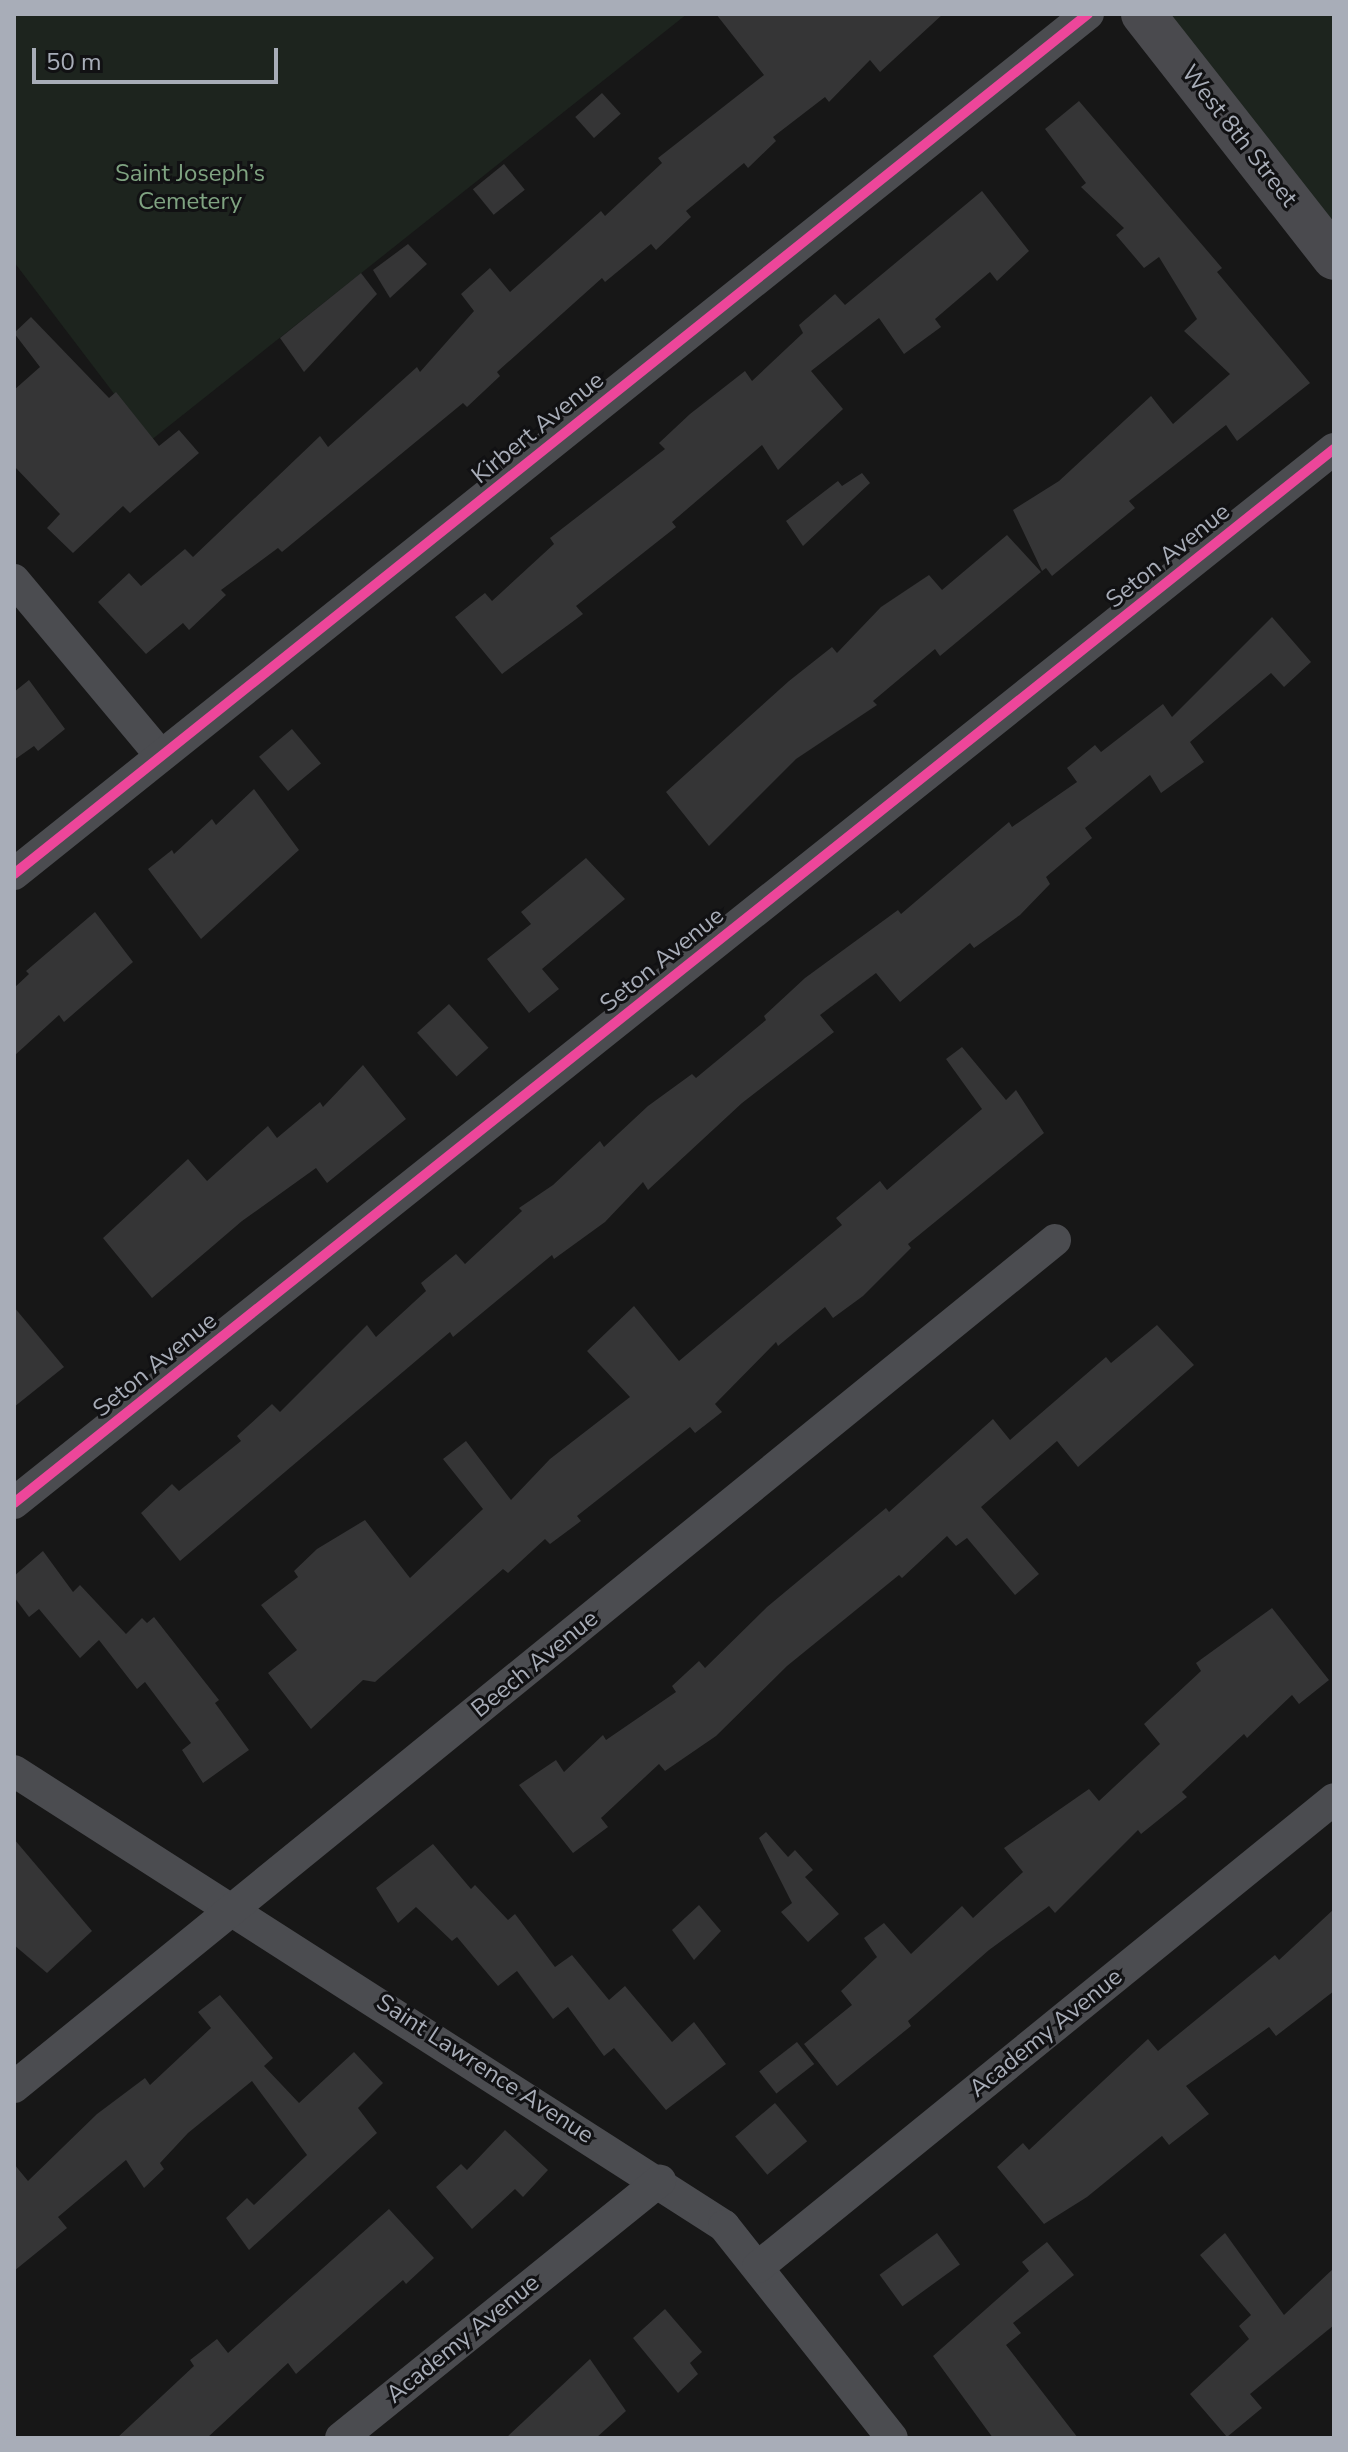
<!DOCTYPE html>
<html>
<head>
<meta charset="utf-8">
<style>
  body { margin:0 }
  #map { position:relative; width:1348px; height:2452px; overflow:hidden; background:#171717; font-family:"Nunito Sans",sans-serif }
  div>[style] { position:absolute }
  .green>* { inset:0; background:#1d241e }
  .building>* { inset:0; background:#353536; transform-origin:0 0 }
  .street>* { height:32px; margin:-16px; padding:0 16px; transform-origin:16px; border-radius:16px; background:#4b4c50 }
  .secondary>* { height:44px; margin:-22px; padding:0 22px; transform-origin:22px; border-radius:22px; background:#4a4a4e }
  .cycleway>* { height:10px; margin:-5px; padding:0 5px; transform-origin:5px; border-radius:5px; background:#ed469a }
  span { translate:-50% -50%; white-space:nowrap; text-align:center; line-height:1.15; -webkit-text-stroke:6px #111113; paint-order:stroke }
  .street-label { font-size:24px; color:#a8adb8 }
  .park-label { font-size:24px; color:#7fa381 }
  .frame { position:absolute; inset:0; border:16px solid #a8adb8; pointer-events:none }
  .scale { position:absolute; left:32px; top:48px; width:246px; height:36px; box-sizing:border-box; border:4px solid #a8adb8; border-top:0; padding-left:10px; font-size:24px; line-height:28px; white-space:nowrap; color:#a8adb8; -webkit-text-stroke:6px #111113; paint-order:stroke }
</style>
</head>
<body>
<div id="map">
  <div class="green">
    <div style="clip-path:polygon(14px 14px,687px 14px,150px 441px,14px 262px)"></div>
    <div style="clip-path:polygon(1143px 14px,1334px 14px,1334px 258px)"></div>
  </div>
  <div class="building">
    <div style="clip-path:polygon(716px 14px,943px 14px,880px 72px,870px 60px,829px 102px,825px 97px,773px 137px,776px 141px,748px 168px,744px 163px,686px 211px,691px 217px,656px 250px,651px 244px,605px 282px,602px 278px,497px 372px,500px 376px,467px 407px,463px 403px,282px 552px,278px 548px,221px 590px,226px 595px,189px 630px,183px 623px,146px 654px,98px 602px,129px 573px,141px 586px,185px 549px,193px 557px,320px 436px,328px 447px,417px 367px,420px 372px,474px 311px,461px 294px,490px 268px,510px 292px,601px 211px,605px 216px,662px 163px,658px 158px,764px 75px)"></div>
    <div style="left:602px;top:93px;width:28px;height:36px;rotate:48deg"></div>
    <div style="clip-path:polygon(1079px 101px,1222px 268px,1217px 272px,1310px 383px,1237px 441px,1226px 425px,1129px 501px,1135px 508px,1052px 576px,1046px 568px,1042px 571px,1013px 510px,1059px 481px,1151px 396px,1173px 424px,1230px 374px,1184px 331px,1197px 319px,1159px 257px,1144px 268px,1116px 235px,1124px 228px,1081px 187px,1086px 183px,1045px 129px)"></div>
    <div style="left:504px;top:164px;width:33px;height:40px;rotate:51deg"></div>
    <div style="clip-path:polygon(982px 191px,1029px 251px,997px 281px,990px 272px,935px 319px,941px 327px,904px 354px,879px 318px,811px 371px,843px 409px,778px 470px,762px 445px,672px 522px,676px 527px,576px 606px,583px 614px,502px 674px,455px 617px,485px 593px,492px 601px,554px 544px,550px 538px,665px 449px,659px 443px,690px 414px,745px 371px,752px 381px,803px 333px,799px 325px,835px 294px,845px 305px)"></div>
    <div style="clip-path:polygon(408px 244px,427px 264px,390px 298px,373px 270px)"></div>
    <div style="clip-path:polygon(361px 273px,377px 294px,304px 372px,280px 338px)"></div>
    <div style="clip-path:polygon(31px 317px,109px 398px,116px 392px,159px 446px,179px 430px,199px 453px,130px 513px,123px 506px,73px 553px,47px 528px,60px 514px,14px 466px,14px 390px,40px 367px,14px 333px)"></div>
    <div style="clip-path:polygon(862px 473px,870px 483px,803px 546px,786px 521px,838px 481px,842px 486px)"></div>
    <div style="clip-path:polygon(1007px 535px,1041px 572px,940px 656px,935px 649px,873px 701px,877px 705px,796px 759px,709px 846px,666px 792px,789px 681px,832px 647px,837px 653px,881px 607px,929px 575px,942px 590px)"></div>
    <div style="clip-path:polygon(1272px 617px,1311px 662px,1284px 687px,1271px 673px,1190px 742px,1204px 762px,1161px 793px,1150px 775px,1085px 828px,1092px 838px,1046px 877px,1050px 884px,1020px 915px,974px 948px,970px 943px,900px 1002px,876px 973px,820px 1015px,834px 1032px,742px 1103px,648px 1190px,643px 1182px,605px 1222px,554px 1259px,552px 1255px,453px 1337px,450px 1332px,180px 1561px,141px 1513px,172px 1484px,179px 1491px,241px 1441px,237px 1436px,272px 1404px,280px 1412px,367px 1325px,376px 1337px,426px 1291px,421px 1283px,456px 1254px,465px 1264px,522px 1211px,519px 1208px,553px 1185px,600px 1141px,604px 1147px,648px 1106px,692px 1074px,696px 1078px,766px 1020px,764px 1016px,805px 978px,898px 910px,901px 914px,1009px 822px,1012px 827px,1077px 782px,1067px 768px,1095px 745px,1101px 752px,1163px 704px,1172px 717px)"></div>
    <div style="clip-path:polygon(29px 680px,65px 729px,38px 751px,34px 746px,14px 760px,14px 692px)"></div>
    <div style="left:292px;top:729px;width:45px;height:43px;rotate:50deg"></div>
    <div style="clip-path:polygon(254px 789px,299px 850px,201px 939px,148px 869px,172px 850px,174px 854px,212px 819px,216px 825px)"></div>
    <div style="clip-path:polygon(586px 858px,625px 899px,542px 969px,559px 989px,529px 1013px,487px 959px,531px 924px,521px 912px)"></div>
    <div style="clip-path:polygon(95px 912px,133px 962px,64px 1022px,59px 1015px,14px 1056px,14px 988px,29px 974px,26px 971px)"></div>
    <div style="left:449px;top:1004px;width:59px;height:43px;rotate:48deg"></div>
    <div style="clip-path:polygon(962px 1047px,1006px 1100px,1016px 1090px,1044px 1133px,908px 1244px,911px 1248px,863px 1296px,833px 1318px,825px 1307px,778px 1346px,776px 1342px,715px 1404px,722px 1412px,695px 1433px,690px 1427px,577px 1516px,581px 1521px,550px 1544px,545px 1539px,508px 1573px,503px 1569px,375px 1682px,363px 1680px,311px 1729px,268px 1673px,297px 1650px,261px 1605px,298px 1577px,294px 1571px,317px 1549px,365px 1520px,410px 1578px,483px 1509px,443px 1459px,466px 1441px,511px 1500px,550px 1459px,630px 1397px,587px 1351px,634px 1306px,679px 1361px,842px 1225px,836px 1218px,880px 1181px,887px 1190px,982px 1109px,946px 1059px)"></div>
    <div style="clip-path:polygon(363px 1065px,406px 1119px,327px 1183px,316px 1168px,242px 1221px,152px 1298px,103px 1238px,188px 1159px,207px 1181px,268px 1126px,277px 1138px,320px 1102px,323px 1107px)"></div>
    <div style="clip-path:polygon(14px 1307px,64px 1367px,14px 1407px)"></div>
    <div style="clip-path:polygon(1157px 1325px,1194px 1365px,1078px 1467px,1057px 1441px,981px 1507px,1039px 1574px,1015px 1595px,967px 1538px,956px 1546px,947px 1536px,902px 1578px,899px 1575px,787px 1666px,716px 1736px,665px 1771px,659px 1764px,601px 1818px,608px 1827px,573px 1853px,519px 1785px,556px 1760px,564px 1772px,603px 1735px,606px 1740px,676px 1692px,672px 1686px,699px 1661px,705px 1668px,767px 1607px,886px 1508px,889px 1512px,993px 1419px,1010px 1440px,1106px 1357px,1111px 1363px)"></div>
    <div style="clip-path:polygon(43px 1551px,73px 1592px,80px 1585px,126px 1634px,142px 1618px,147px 1623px,154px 1617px,219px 1700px,215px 1703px,249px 1750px,203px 1783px,182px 1750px,191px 1743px,145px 1682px,137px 1689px,99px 1640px,80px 1658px,39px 1609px,29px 1617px,14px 1597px,14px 1576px)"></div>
    <div style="clip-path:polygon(1272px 1608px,1329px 1680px,1299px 1704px,1292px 1695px,1247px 1738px,1244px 1734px,1182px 1792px,1187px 1797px,1141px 1834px,1138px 1830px,1055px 1913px,1049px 1906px,989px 1950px,908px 2021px,911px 2026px,837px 2086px,804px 2044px,852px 2005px,841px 1991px,877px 1957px,864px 1938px,884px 1923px,911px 1954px,962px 1906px,973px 1918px,1023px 1872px,1004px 1848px,1089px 1789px,1099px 1801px,1160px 1744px,1144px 1724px,1201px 1671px,1196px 1663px)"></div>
    <div style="clip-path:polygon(766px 1832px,788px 1857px,795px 1850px,813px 1870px,805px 1877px,839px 1914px,808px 1942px,781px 1912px,792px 1903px,759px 1838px)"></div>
    <div style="clip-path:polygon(14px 1839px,92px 1931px,47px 1973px,14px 1945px)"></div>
    <div style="clip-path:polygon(433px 1844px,471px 1889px,475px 1885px,508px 1920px,515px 1914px,555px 1967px,572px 1955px,609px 2000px,625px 1986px,672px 2042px,694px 2022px,726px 2064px,666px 2110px,614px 2048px,604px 2056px,568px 2007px,553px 2019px,517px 1971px,498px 1986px,457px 1937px,452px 1941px,416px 1907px,398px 1923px,376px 1888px)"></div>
    <div style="clip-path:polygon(699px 1905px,721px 1931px,694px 1960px,672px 1930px)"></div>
    <div style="clip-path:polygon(1334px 1909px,1334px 1991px,1276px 2036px,1269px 2027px,1186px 2086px,1209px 2114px,1169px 2145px,1162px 2136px,1087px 2197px,1044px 2224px,997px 2167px,1023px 2143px,1029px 2150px,1148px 2039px,1158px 2051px,1275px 1955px,1279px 1960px)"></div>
    <div style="clip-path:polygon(220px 1995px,273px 2058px,264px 2066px,299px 2103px,354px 2052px,383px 2083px,358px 2108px,377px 2133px,249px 2250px,226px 2218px,247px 2198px,254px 2205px,307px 2155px,252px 2081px,188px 2133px,160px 2163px,164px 2169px,144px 2188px,126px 2160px,58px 2217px,67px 2228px,14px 2271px,14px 2164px,28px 2181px,97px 2114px,145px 2078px,150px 2085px,211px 2028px,198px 2012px)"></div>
    <div style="left:797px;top:2042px;width:28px;height:48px;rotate:52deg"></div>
    <div style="left:775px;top:2103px;width:50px;height:52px;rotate:50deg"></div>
    <div style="clip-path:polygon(505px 2130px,548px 2170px,523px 2197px,515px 2189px,472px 2229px,436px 2187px,461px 2164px,467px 2170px)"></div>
    <div style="clip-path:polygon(389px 2209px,434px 2258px,406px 2284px,403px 2280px,296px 2374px,288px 2363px,207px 2438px,117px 2438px,194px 2366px,190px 2360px,217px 2339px,228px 2353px)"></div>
    <div style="left:937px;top:2233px;width:39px;height:71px;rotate:54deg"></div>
    <div style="clip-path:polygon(1225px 2233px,1284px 2315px,1334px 2268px,1334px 2325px,1250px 2394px,1262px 2408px,1227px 2437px,1190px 2394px,1249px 2339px,1239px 2326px,1251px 2315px,1200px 2255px)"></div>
    <div style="clip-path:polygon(1047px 2242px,1074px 2275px,1013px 2323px,1021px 2333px,1006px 2345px,1078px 2438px,993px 2438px,933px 2356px,1029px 2271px,1022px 2262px)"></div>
    <div style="clip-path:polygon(665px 2309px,702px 2352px,690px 2363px,698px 2374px,678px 2393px,633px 2338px)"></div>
    <div style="clip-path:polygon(590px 2359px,626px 2411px,596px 2438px,506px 2438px)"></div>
  </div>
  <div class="street">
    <div style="left:14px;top:580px;width:229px;rotate:50.1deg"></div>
    <div style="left:14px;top:874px;width:1376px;rotate:-38.69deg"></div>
    <div style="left:14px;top:1503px;width:1689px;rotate:-38.61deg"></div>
    <div style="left:14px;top:1771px;width:843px;rotate:32.65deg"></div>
    <div style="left:724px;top:2226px;width:270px;rotate:51.6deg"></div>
    <div style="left:14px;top:2087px;width:1342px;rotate:-39.13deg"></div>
    <div style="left:758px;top:2267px;width:742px;rotate:-39.09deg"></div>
    <div style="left:341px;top:2438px;width:410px;rotate:-38.9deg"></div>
  </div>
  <div class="secondary">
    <div style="left:1143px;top:14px;width:310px;rotate:51.9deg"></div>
  </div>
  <div class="cycleway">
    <div style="left:14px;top:874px;width:1376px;rotate:-38.69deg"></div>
    <div style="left:14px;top:1503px;width:1689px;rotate:-38.61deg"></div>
  </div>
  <div class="street-label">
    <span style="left:1239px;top:136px;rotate:52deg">West 8th Street</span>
    <span style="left:538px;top:428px;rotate:-39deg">Kirbert Avenue</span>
    <span style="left:1168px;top:556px;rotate:-39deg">Seton Avenue</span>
    <span style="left:662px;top:960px;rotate:-39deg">Seton Avenue</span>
    <span style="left:155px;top:1365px;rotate:-39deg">Seton Avenue</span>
    <span style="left:535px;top:1664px;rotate:-39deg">Beech Avenue</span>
    <span style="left:1046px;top:2033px;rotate:-39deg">Academy Avenue</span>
    <span style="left:485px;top:2069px;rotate:33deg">Saint Lawrence Avenue</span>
    <span style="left:463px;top:2339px;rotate:-39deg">Academy Avenue</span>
  </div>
  <div class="park-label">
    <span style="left:190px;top:188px">Saint Joseph’s<br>Cemetery</span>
  </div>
  <div class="frame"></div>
  <div class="scale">50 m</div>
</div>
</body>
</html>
